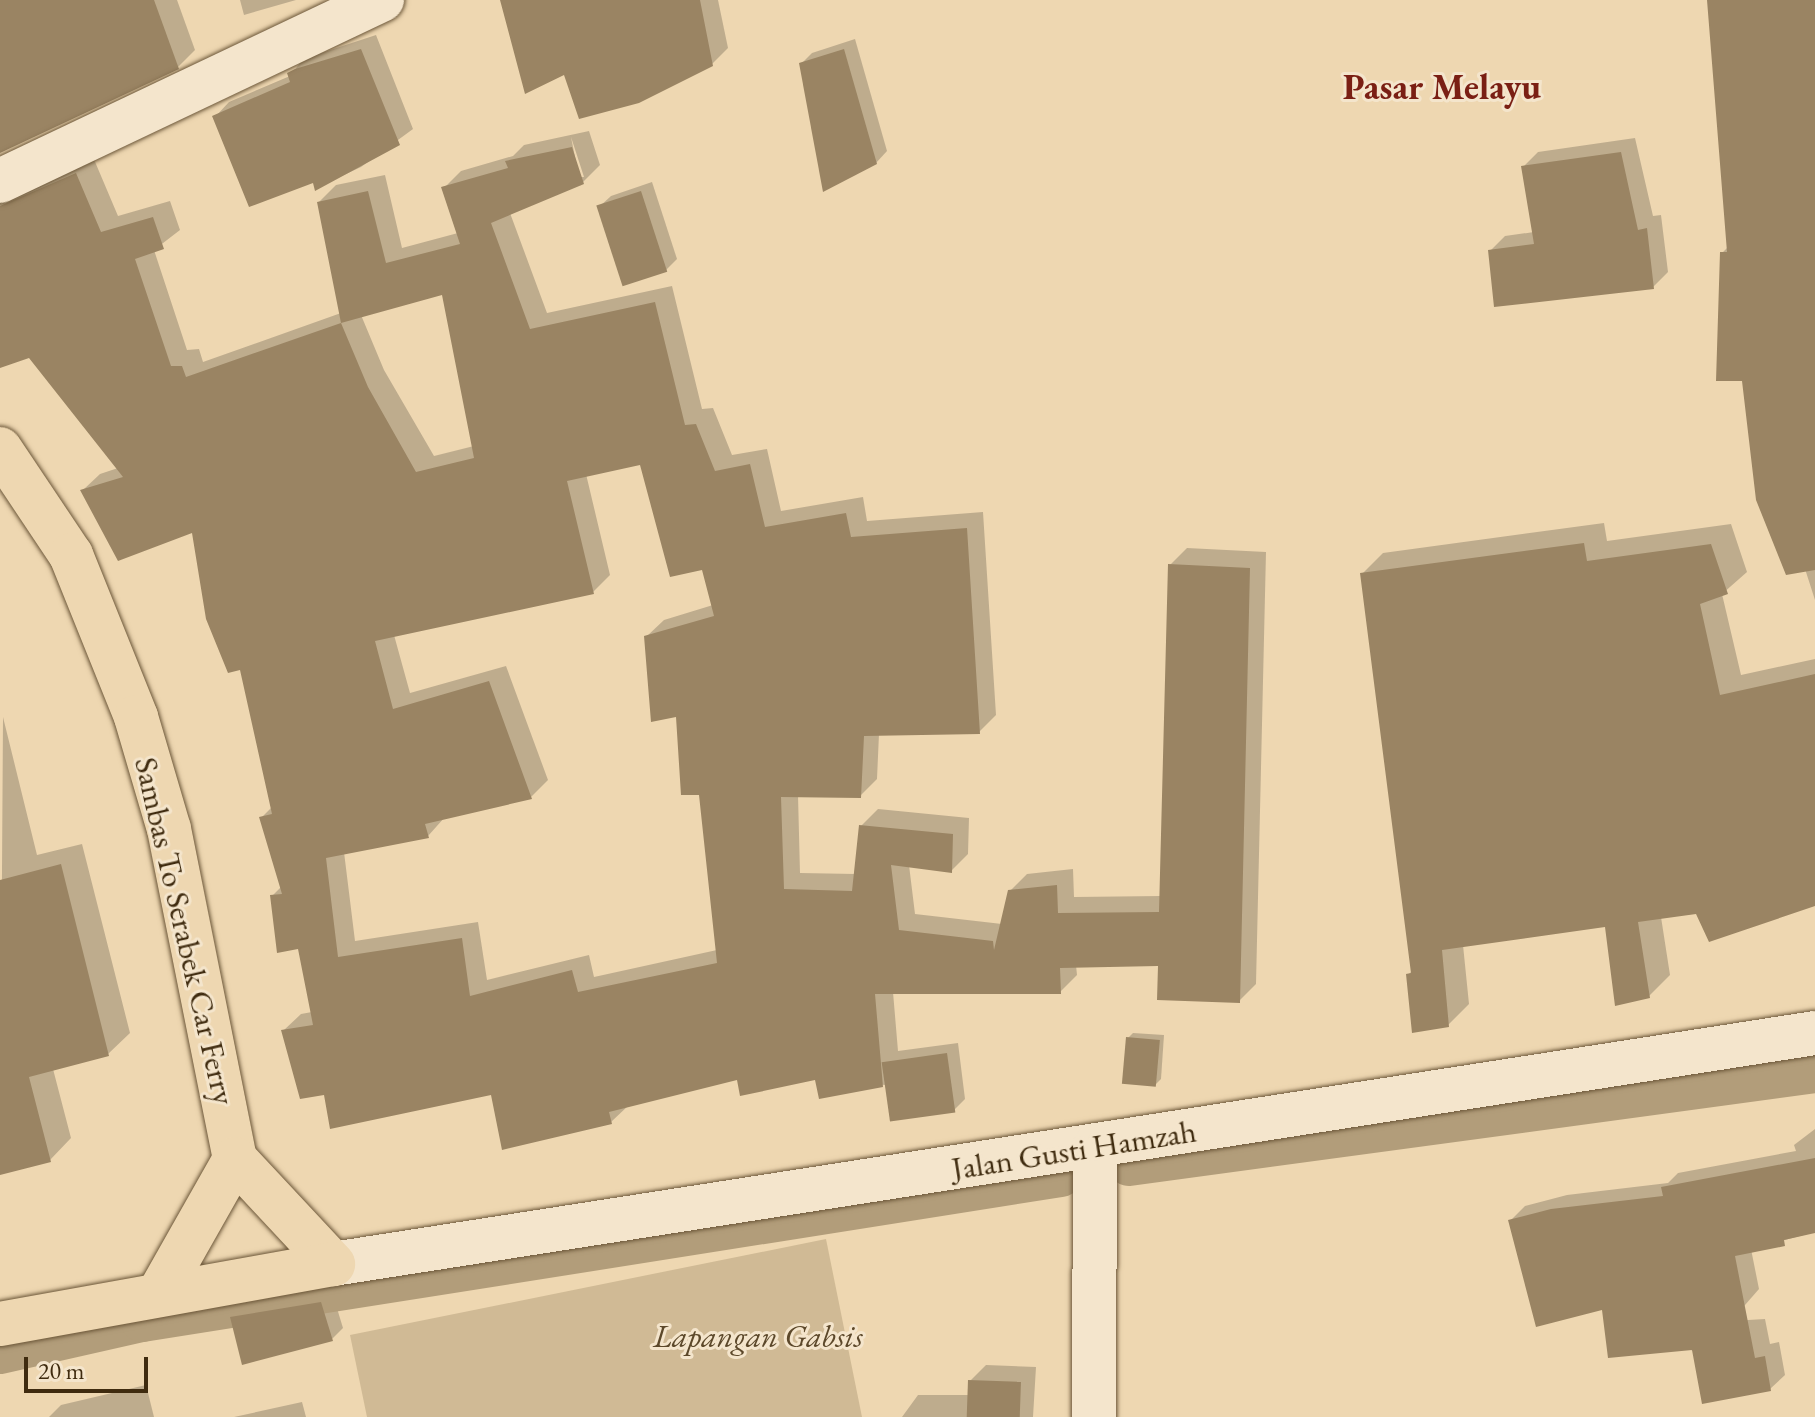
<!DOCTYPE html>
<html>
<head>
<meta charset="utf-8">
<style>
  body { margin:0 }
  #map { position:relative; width:1815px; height:1417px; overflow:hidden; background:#eed7b1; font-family:"EB Garamond",serif }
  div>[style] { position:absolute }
  .green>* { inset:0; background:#d0ba95 }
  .shadow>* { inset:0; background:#0003 }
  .canal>* { height:44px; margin:-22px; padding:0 22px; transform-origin:22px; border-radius:22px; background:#b29d7a }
  .building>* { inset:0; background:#9a8463; transform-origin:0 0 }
  .roads { filter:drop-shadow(0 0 2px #6b5638) drop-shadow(0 0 2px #6b5638) }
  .minor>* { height:44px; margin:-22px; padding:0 22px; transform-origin:22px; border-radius:22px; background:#f4e5cc }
  .highway>* { height:44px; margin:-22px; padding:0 22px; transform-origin:22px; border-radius:22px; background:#eed7b1 }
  span { translate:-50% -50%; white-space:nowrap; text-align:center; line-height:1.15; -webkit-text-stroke:6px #f4e5cc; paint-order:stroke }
  .street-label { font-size:32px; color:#3f2b0f }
  .park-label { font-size:32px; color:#5c482a; font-style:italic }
  .quarter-label { font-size:36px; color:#7a1f14; font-weight:700 }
  .scale { position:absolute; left:24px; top:1357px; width:124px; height:36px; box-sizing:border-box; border:4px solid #3f2b0f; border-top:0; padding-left:10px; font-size:24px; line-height:28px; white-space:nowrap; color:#3f2b0f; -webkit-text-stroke:6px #f4e5cc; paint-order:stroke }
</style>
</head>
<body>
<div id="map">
  <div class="green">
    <div style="clip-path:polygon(826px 1239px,862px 1417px,367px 1417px,350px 1335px)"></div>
  </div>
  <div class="shadow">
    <div style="clip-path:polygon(0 0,177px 0,195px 50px,178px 67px,0 151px)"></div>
    <div style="clip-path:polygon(240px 0,296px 0,244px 15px)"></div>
    <div style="clip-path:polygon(502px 0,718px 0,728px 48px,712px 64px,565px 72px)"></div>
    <div style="clip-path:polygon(1709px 0,1815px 0,1815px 600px,1744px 379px,1722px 253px,1728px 247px)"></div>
    <div style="clip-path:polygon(376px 35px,413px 129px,361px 167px,316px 188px,315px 180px,215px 117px,229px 102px,290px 76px,303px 59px)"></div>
    <div style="clip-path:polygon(855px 39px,887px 151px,876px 163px,801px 64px,812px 53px)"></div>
    <div style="clip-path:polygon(evenodd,589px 131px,600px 165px,583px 182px,510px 213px,547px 313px,672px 286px,702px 409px,713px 408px,732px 455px,767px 449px,781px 511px,863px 497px,867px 521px,983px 512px,996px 715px,979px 732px,879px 734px,877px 779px,860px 796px,798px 795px,800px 873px,856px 874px,861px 826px,878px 809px,969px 818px,968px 854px,951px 871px,909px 865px,915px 914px,1002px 924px,1010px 891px,1027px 874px,1073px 869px,1074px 897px,1161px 896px,1170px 565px,1187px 548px,1266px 552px,1256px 984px,1239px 1001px,1160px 964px,1076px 965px,1077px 975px,1060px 992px,893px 992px,898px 1051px,958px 1043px,965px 1099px,954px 1110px,885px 1085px,817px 1077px,738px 1078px,629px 1105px,611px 1122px,493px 1093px,326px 1093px,284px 1030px,301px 1014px,312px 1012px,299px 947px,272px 896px,282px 886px,262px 817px,272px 807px,242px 668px,194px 530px,83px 490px,100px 474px,118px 468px,29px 356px,0 366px,0 180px,93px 157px,118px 216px,170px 201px,180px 230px,154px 250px,187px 350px,199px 349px,203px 362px,341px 313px,319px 202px,336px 185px,385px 175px,402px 248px,458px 233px,444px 188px,461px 171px,513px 156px,524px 145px,589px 131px,571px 137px,584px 177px,579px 177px,571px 137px,589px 131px,443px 292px,474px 446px,434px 456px,384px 370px,361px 315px,443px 292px,589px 131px,641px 462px,704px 568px,713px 605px,664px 620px,646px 637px,678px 715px,701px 793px,717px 950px,594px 977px,589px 955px,487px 980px,478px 922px,355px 941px,344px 852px,428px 836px,445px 817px,531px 797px,548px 780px,506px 666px,410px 693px,394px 635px,593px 592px,610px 575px,586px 474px,641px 462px)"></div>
    <div style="clip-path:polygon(1635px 138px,1653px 216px,1661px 215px,1668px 272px,1653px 287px,1490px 251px,1505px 236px,1534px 232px,1523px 167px,1538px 152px)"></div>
    <div style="clip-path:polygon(652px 182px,677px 259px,666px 270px,599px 207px,611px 196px)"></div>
    <div style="clip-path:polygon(1604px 523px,1607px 541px,1731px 524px,1747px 572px,1722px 594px,1741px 675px,1815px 659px,1815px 902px,1661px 917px,1670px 975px,1649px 996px,1607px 925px,1463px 945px,1469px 1004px,1448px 1025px,1408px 975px,1413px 970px,1362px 574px,1383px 553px)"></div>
    <div style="clip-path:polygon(3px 717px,37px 855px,82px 844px,130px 1033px,108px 1054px,53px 1069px,71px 1138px,50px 1160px,0 1173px)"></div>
    <div style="clip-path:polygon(1133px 1033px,1164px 1035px,1161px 1079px,1156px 1084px,1128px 1038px)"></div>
    <div style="clip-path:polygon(1815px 1129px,1815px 1232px,1751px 1249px,1759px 1289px,1731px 1321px,1765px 1319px,1770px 1344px,1779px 1342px,1785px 1375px,1770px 1389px,1604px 1307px,1511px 1220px,1525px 1206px,1567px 1195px,1668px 1183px,1678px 1173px,1796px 1151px,1794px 1145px)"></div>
    <div style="clip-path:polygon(332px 1292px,343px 1328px,332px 1339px,233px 1318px,244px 1307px)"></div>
    <div style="clip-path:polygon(986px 1365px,1036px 1367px,1033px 1417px,902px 1417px,918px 1395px,969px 1395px,970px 1381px)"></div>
    <div style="clip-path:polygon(146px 1385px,154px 1417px,49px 1417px,61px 1405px)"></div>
    <div style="clip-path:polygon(302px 1402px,306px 1417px,234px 1417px)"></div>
  </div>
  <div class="canal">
    <div style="left:1129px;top:1164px;width:692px;rotate:-7.72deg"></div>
    <div style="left:0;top:1352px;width:146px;rotate:-12.7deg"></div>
    <div style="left:142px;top:1320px;width:930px;rotate:-8.97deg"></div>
  </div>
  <div class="building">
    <div style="clip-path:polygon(0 0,154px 0,179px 69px,0 153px)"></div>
    <div style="clip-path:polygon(500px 0,700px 0,713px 66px,639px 103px,579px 119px,564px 75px,525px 94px)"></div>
    <div style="clip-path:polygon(1707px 0,1815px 0,1815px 570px,1786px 575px,1756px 500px,1742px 381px,1716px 381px,1720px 252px,1727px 252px)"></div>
    <div style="clip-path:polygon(361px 49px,400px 145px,315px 191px,313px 183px,249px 207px,212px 116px,290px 82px,287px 73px,295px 69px)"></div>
    <div style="clip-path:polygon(844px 49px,877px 164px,823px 192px,799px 63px)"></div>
    <div style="clip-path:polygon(evenodd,572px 147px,584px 184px,491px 223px,530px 329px,655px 302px,685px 425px,696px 424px,715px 471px,750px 464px,765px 527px,846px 513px,851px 537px,967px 528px,980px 734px,864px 736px,861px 798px,781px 797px,784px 889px,852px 891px,859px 825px,953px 834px,952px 873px,891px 865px,899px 930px,993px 941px,994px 950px,1008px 890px,1057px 885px,1058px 913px,1159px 912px,1168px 564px,1250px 568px,1240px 1003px,1157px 1000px,1158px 966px,1060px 968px,1061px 994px,875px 994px,883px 1087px,819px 1099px,815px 1080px,740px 1096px,737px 1080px,609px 1112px,612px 1124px,502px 1150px,491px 1095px,330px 1129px,324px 1095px,300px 1099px,281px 1030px,313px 1025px,298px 949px,277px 953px,270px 895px,282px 894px,259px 817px,272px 814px,240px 670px,228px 673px,206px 619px,192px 533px,118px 561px,80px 490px,123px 477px,29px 358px,0 368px,0 206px,76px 173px,101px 232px,153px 217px,164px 249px,135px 259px,171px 366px,182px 366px,186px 377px,341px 323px,317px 202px,368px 191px,386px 263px,460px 244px,441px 187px,508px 168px,505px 161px,572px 147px,442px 295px,474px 458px,416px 472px,368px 387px,341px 323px,442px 295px,572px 147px,640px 465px,670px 577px,702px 570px,714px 616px,644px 636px,651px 722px,676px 717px,681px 795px,699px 795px,717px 963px,578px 992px,572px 970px,470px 996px,462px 938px,338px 957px,326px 858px,429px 838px,425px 824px,532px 799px,489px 681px,393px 709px,375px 641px,594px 594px,567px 481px,640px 465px)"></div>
    <div style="clip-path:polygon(1621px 152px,1638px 230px,1647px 228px,1654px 289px,1494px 307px,1488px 250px,1534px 244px,1521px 166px)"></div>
    <div style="left:641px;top:191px;width:85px;height:47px;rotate:72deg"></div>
    <div style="clip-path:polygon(1584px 543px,1587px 561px,1711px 544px,1728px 594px,1700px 604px,1720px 695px,1815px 674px,1815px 906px,1709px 942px,1696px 914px,1638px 922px,1650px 998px,1615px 1006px,1605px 927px,1442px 950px,1449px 1027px,1412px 1033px,1406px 974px,1411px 973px,1360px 573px)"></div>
    <div style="clip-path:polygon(61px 864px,109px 1056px,29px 1077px,51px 1162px,0 1175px,0 880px)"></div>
    <div style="left:1126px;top:1037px;width:34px;height:47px;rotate:5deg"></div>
    <div style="left:947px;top:1053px;width:60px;height:66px;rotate:82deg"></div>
    <div style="clip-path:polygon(1815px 1158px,1815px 1233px,1784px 1240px,1785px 1246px,1735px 1256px,1755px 1358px,1765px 1356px,1771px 1391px,1702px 1404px,1692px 1350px,1608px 1358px,1602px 1310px,1536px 1327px,1508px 1220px,1551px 1209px,1663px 1196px,1661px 1187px)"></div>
    <div style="clip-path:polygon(321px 1302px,333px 1341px,242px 1365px,230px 1317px)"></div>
    <div style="left:968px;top:1380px;width:53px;height:37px;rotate:2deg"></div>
  </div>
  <div class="roads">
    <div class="minor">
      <div style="left:0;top:181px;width:423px;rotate:-25.4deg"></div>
      <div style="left:333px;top:1264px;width:1500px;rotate:-8.86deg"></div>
      <div style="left:1094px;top:1417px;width:270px;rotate:-89.8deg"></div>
    </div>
    <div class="highway">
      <div style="left:0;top:449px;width:128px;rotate:56.2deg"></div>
      <div style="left:71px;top:555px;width:175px;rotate:68.1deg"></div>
      <div style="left:136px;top:717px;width:117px;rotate:73.6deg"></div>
      <div style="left:169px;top:829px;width:337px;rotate:78.7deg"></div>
      <div style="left:235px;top:1159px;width:144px;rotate:47deg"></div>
      <div style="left:158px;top:1295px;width:156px;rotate:-60.5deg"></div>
      <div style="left:0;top:1324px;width:338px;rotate:-10.2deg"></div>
    </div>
  </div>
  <div class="street-label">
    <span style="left:185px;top:931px;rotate:77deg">Sambas To Serabek Car Ferry</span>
    <span style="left:1074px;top:1150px;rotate:-9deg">Jalan Gusti Hamzah</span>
  </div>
  <div class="park-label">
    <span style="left:758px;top:1336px">Lapangan Gabsis</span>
  </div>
  <div class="quarter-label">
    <span style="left:1442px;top:87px">Pasar Melayu</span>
  </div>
  <div class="scale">20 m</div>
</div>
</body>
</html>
